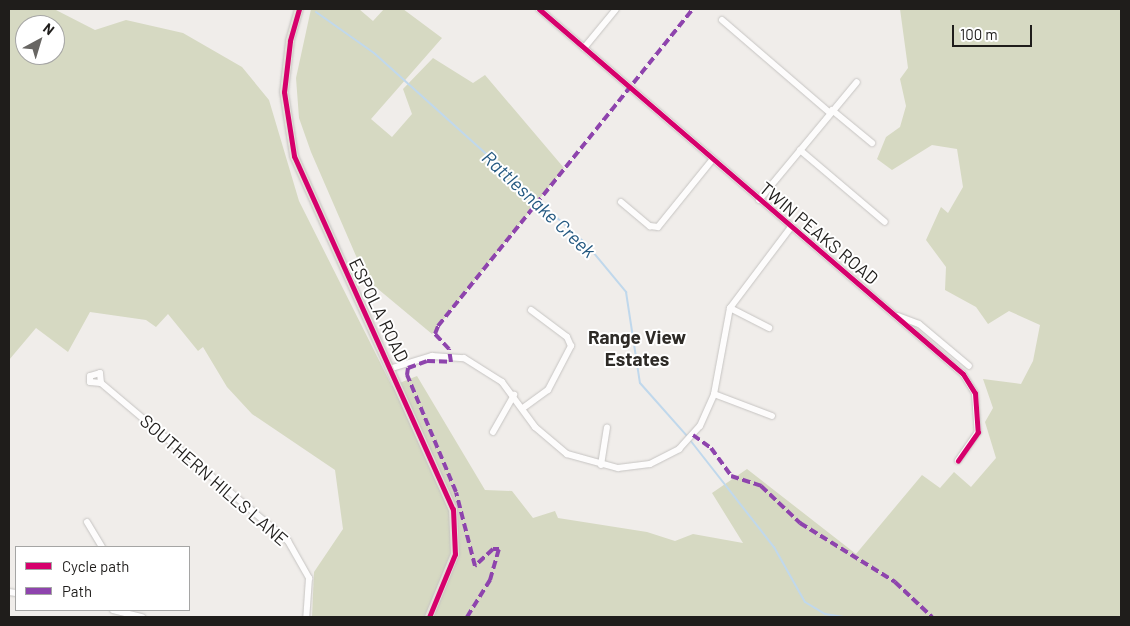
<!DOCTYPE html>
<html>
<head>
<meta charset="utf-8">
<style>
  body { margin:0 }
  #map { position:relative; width:1130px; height:626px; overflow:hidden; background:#f0edea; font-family:Barlow,sans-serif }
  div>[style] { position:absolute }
  .green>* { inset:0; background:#d6d9c2 }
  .stream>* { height:2px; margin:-1px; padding:0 1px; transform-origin:1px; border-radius:1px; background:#c0d8ec }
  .roads { filter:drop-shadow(0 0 1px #c6c4c2) drop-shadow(0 0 1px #c6c4c2) }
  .minor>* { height:6px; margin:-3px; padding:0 3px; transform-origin:3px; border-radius:3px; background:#fdfcfc }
  .major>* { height:8px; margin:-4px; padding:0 4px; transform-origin:4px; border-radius:4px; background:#e3e0d8 }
  .quiet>* { height:4px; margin-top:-2px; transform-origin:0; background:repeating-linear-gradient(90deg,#8e44ad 0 8px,transparent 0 12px) }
  .cycleway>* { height:5px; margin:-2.5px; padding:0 2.5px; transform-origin:2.5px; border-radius:2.5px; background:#d6006c }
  span { translate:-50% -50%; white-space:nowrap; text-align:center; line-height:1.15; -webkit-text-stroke:4px #fff; paint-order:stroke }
  .street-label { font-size:18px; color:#1f1d1b }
  .water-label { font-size:19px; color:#245981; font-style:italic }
  .neighbourhood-label { font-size:19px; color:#2e2b27; font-weight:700 }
  .frame { position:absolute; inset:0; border:10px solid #1f1d1b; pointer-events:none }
  .legend { position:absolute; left:15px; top:546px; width:175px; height:65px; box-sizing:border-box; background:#fff; border:1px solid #a5a5a4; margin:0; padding:6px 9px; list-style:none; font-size:15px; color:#1f1d1b }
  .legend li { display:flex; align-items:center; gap:10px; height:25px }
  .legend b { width:25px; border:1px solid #a5a5a4 }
  .north { position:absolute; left:15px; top:15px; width:50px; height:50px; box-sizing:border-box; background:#fff; border:1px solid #a5a5a4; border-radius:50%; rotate:39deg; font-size:14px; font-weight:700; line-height:20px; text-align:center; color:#1f1d1b }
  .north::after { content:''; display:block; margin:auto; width:18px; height:22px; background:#686663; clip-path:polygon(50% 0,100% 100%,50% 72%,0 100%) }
  .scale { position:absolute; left:952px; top:25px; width:80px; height:22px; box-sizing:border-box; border:2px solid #1f1d1b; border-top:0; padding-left:6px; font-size:15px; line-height:18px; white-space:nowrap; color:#1f1d1b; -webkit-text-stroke:4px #fff; paint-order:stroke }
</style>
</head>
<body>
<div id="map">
  <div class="green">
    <div style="clip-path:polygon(evenodd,9px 9px,54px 9px,95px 30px,126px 20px,183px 33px,242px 67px,269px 100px,299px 201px,392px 386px,417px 376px,485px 490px,512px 491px,533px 518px,555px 511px,558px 518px,647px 532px,675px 541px,693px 534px,743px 543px,712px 493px,747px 469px,856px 554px,922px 475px,940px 488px,954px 472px,971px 487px,996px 458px,985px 422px,993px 408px,983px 379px,1021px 384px,1033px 361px,1040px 325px,1009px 311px,988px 324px,976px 307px,945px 290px,946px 267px,926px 240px,941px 207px,948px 213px,963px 187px,957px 149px,932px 145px,892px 170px,877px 159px,886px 137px,900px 127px,906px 106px,900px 79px,908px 68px,900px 9px,1121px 9px,1121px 617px,312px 617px,314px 572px,343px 529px,335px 470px,252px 414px,227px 387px,203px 347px,198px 351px,168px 314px,156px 327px,146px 320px,90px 312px,68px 352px,36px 328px,9px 360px,9px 9px,25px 25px,55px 25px,55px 55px,25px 55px,25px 25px)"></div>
    <div style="clip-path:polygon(311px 9px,359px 9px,373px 21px,384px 9px,403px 9px,442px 38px,371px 119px,392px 137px,412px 114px,403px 89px,433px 58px,473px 83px,485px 75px,564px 168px,432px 334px,366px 279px,311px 152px,299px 118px,296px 78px)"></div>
  </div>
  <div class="stream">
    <div style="left:316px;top:12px;width:71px;rotate:35.3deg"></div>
    <div style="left:374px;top:53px;width:288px;rotate:42deg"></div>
    <div style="left:588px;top:246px;width:60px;rotate:50.4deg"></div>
    <div style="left:626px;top:292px;width:92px;rotate:81.3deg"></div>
    <div style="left:640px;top:383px;width:71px;rotate:48.4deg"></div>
    <div style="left:690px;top:440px;width:136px;rotate:51.9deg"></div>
    <div style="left:774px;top:547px;width:63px;rotate:60.6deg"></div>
    <div style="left:805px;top:602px;width:23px;rotate:31deg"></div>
    <div style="left:825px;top:614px;width:19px;rotate:9deg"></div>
  </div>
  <div class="roads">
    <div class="minor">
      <div style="left:539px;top:9px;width:559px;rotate:40.72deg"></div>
      <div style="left:963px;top:374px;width:22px;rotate:58deg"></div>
      <div style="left:975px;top:393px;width:39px;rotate:86deg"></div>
      <div style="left:978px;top:432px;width:35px;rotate:125deg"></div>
      <div style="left:722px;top:20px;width:143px;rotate:40.7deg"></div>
      <div style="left:584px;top:48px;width:50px;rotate:-50.6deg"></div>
      <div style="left:832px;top:110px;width:52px;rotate:39.5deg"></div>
      <div style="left:800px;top:150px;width:111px;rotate:40.3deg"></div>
      <div style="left:759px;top:200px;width:153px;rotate:-50.3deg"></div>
      <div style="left:621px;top:202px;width:38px;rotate:40deg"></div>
      <div style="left:650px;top:226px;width:8px;rotate:7deg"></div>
      <div style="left:658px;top:227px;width:86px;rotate:-51.1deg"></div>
      <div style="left:730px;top:308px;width:44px;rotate:27.1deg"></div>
      <div style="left:898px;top:316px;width:22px;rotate:21deg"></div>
      <div style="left:919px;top:324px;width:65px;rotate:40deg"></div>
      <div style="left:392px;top:368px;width:42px;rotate:-16.7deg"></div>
      <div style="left:432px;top:356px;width:32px;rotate:4deg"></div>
      <div style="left:464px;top:358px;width:45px;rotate:32.3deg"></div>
      <div style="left:502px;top:382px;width:56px;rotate:53.7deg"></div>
      <div style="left:535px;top:427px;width:42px;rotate:40.2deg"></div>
      <div style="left:567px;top:454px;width:53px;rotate:15.4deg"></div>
      <div style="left:618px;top:468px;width:32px;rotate:-7deg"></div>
      <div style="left:650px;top:464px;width:33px;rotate:-27deg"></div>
      <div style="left:679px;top:449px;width:31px;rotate:-48deg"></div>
      <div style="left:700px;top:426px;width:35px;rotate:-66deg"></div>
      <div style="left:714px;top:394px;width:87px;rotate:-79.5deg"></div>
      <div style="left:730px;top:308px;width:101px;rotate:-53deg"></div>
      <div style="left:101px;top:383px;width:10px;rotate:-96deg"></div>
      <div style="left:100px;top:373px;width:10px;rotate:163deg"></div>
      <div style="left:90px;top:376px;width:6px;rotate:90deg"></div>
      <div style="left:90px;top:382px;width:11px;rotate:5deg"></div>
      <div style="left:101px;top:383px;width:245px;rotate:40.2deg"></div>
      <div style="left:288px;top:541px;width:43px;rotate:60.4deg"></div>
      <div style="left:309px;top:578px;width:39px;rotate:94deg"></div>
      <div style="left:714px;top:394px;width:62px;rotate:20.8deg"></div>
      <div style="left:523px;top:408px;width:31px;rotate:-36deg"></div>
      <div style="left:548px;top:390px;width:50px;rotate:-62.4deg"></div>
      <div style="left:571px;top:346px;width:10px;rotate:-114deg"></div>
      <div style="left:567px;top:337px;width:45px;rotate:-143.1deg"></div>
      <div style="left:493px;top:432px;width:43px;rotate:-60.4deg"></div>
      <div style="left:601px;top:465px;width:38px;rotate:-81deg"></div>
      <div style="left:87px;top:522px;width:29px;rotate:59deg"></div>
      <div style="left:9px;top:592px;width:7px;rotate:8deg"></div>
      <div style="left:113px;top:610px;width:30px;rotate:14deg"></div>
    </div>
    <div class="major">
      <div style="left:299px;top:9px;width:33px;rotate:106deg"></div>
      <div style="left:290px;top:41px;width:51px;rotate:96.7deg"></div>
      <div style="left:284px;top:92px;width:65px;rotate:81.1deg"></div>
      <div style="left:294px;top:156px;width:387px;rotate:65.8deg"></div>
      <div style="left:453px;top:509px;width:45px;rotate:87.5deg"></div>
      <div style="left:455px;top:554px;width:68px;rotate:112.4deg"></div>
    </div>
  </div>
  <div class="quiet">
    <div style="left:693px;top:435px;width:22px;rotate:36deg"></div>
    <div style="left:711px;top:448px;width:34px;rotate:54deg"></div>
    <div style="left:731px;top:476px;width:32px;rotate:18deg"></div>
    <div style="left:761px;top:486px;width:54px;rotate:43.5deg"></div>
    <div style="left:800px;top:523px;width:112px;rotate:31.8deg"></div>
    <div style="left:895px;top:582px;width:51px;rotate:43.4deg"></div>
    <div style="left:467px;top:617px;width:44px;rotate:-58.1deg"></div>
    <div style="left:490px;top:580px;width:32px;rotate:-74deg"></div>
    <div style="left:499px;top:549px;width:6px;rotate:180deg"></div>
    <div style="left:493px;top:549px;width:25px;rotate:137deg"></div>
    <div style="left:475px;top:566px;width:76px;rotate:-104.4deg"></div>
    <div style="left:456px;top:492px;width:127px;rotate:-112.7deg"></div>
    <div style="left:407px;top:375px;width:7px;rotate:-82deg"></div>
    <div style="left:408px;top:368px;width:20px;rotate:-20deg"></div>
    <div style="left:427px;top:361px;width:24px;rotate:2deg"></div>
    <div style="left:451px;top:362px;width:13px;rotate:-99deg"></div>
    <div style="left:449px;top:349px;width:21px;rotate:-133deg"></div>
    <div style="left:435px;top:334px;width:9px;rotate:-69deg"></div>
    <div style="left:438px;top:326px;width:407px;rotate:-51.2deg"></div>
  </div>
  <div class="cycleway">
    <div style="left:299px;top:9px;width:33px;rotate:106deg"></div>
    <div style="left:290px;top:41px;width:51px;rotate:96.7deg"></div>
    <div style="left:284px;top:92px;width:65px;rotate:81.1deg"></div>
    <div style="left:294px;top:156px;width:387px;rotate:65.8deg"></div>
    <div style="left:453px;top:509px;width:45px;rotate:87.5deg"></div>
    <div style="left:455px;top:554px;width:68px;rotate:112.4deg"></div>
    <div style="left:539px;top:9px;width:559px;rotate:40.72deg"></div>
    <div style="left:963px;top:374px;width:22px;rotate:58deg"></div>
    <div style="left:975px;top:393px;width:39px;rotate:86deg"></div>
    <div style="left:978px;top:432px;width:35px;rotate:125deg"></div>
  </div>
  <div class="street-label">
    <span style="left:819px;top:233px;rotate:40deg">TWIN PEAKS ROAD</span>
    <span style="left:379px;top:310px;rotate:64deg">ESPOLA ROAD</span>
    <span style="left:214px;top:480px;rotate:41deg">SOUTHERN HILLS LANE</span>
  </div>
  <div class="water-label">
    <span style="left:539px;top:204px;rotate:43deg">Rattlesnake Creek</span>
  </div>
  <div class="neighbourhood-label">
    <span style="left:637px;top:348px">Range View<br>Estates</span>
  </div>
  <div class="frame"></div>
  <ul class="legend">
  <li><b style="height:6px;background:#d6006c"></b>Cycle path</li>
  <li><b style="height:6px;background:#8e44ad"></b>Path</li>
  </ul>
  <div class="north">N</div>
  <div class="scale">100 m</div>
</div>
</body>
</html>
